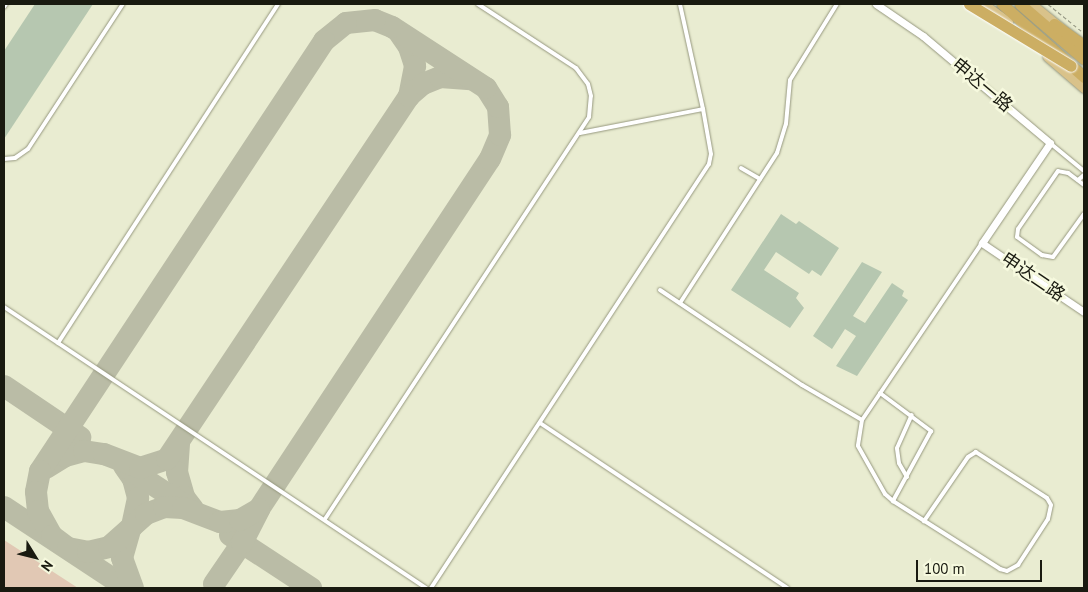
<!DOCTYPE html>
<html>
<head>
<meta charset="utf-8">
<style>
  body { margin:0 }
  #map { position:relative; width:1088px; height:592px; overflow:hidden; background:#e9ecd1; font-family:"PT Sans","Noto Sans SC",sans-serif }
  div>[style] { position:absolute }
  .green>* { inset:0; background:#e1c8b4 }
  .taxiway>* { height:22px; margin:-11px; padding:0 11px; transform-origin:11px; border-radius:11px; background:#babca6 }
  .building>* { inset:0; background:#b6c7b0 }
  .path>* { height:1px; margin-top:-0.5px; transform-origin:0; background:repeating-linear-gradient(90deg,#949682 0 4px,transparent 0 6.5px) }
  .roads { filter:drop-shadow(0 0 1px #96987f) drop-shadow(0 0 1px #96987f) }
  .service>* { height:4px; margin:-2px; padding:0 2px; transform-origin:2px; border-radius:2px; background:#fff }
  .minor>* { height:7px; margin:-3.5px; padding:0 3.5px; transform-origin:3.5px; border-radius:3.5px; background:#fff }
  .primary>* { height:11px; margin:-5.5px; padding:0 5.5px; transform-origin:5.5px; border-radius:5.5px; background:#d9c28a }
  .trunk>* { height:11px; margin:-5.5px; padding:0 5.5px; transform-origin:5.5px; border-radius:5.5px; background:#ccae63 }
  .bridges { filter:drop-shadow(0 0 1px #fff) drop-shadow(0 0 1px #fff) }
  .trunk-bridge>* { height:11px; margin:-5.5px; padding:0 5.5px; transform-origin:5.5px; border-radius:5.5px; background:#ccae63 }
  span { translate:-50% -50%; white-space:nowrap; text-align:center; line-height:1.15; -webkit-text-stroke:5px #f6f9de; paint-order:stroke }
  .street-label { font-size:18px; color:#191a10 }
  .frame { position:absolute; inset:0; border:5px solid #191a10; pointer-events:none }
  .north { position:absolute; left:10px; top:532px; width:50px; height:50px; -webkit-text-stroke:4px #f6f9de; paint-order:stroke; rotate:126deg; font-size:14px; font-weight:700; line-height:20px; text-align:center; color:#191a10 }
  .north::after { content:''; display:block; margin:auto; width:18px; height:22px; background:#191a10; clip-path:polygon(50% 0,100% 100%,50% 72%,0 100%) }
  .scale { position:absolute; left:916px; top:560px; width:126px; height:22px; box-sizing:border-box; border:2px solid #191a10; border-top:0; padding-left:6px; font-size:15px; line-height:18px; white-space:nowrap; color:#191a10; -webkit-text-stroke:4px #f6f9de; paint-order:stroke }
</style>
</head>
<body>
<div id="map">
  <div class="green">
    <div style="clip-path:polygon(4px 540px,78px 588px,4px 588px)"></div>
  </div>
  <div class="taxiway">
    <div style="left:400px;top:34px;width:16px;rotate:55deg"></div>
    <div style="left:409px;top:47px;width:20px;rotate:72deg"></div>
    <div style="left:415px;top:66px;width:31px;rotate:101deg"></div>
    <div style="left:4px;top:386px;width:92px;rotate:33.9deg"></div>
    <div style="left:179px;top:444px;width:28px;rotate:94deg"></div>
    <div style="left:177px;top:472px;width:26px;rotate:74deg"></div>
    <div style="left:184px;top:497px;width:15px;rotate:53deg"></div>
    <div style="left:124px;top:466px;width:16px;rotate:55deg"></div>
    <div style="left:133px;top:479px;width:20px;rotate:75deg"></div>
    <div style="left:138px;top:498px;width:29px;rotate:102deg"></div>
    <div style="left:126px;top:467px;width:75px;rotate:33.1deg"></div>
    <div style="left:46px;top:468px;width:22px;rotate:-32deg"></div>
    <div style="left:65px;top:456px;width:20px;rotate:-15deg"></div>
    <div style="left:84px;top:451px;width:20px;rotate:9deg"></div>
    <div style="left:104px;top:454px;width:39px;rotate:21deg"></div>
    <div style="left:140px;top:468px;width:28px;rotate:-18deg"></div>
    <div style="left:167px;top:459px;width:436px;rotate:-56.3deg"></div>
    <div style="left:409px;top:96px;width:18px;rotate:-41deg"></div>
    <div style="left:423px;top:84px;width:18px;rotate:-22deg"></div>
    <div style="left:440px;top:77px;width:31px;rotate:4deg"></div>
    <div style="left:4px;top:507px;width:147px;rotate:33.4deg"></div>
    <div style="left:130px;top:530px;width:29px;rotate:106deg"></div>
    <div style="left:122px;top:558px;width:32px;rotate:70deg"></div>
    <div style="left:230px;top:535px;width:97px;rotate:33.2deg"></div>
    <div style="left:214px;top:584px;width:50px;rotate:-55.7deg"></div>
    <div style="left:242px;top:543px;width:38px;rotate:-63deg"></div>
    <div style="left:259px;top:509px;width:419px;rotate:-56.6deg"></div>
    <div style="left:490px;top:159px;width:26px;rotate:-67deg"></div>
    <div style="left:500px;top:135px;width:28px;rotate:-94deg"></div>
    <div style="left:498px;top:107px;width:22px;rotate:-122deg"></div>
    <div style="left:486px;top:88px;width:112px;rotate:-147deg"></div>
    <div style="left:392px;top:27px;width:18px;rotate:-158deg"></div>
    <div style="left:375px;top:20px;width:29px;rotate:174deg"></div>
    <div style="left:346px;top:23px;width:28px;rotate:141deg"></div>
    <div style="left:324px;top:41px;width:515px;rotate:123.44deg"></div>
    <div style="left:40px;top:471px;width:21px;rotate:101deg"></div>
    <div style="left:36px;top:492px;width:19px;rotate:84deg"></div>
    <div style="left:38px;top:511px;width:29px;rotate:61deg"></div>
    <div style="left:52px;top:536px;width:20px;rotate:37deg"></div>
    <div style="left:68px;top:548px;width:20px;rotate:11deg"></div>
    <div style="left:88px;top:552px;width:22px;rotate:-13deg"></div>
    <div style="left:109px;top:547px;width:50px;rotate:-41.7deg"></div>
    <div style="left:146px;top:514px;width:19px;rotate:-21deg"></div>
    <div style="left:164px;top:507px;width:19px;rotate:3deg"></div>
    <div style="left:183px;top:508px;width:40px;rotate:21deg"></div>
    <div style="left:220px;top:522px;width:20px;rotate:-6deg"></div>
    <div style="left:240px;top:520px;width:22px;rotate:-30deg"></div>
  </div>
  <div class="building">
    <div style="clip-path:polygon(35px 4px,93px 4px,4px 139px,4px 51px)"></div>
    <div style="clip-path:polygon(781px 214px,796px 224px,799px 221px,839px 248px,821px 276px,812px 270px,809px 274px,776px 252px,764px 270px,799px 293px,796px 298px,804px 308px,790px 328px,731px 290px)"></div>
    <div style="clip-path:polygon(862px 262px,882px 272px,853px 316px,865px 323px,892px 283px,904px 291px,902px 296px,908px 300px,857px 376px,836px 366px,856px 336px,845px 329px,832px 349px,813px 336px)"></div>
  </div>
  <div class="path">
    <div style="left:1048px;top:4px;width:46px;rotate:38.9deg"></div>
  </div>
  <div class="roads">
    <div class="service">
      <div style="left:4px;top:7px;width:4px;rotate:-56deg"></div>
      <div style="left:580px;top:133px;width:125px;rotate:-11deg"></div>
      <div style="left:1050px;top:143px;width:44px;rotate:39.5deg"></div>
      <div style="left:4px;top:159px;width:11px;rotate:-5deg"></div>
      <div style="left:15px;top:158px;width:16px;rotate:-35deg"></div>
      <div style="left:28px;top:149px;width:173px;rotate:-56.8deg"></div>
      <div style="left:741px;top:168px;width:22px;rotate:30deg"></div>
      <div style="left:1078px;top:180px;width:8px;rotate:-40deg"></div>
      <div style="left:1084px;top:185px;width:20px;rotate:-143deg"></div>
      <div style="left:1068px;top:173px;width:10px;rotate:-169deg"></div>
      <div style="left:1058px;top:171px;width:70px;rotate:124.6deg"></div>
      <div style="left:1018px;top:229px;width:8px;rotate:97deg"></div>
      <div style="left:1017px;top:237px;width:31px;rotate:36deg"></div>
      <div style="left:1042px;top:255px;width:11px;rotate:10deg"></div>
      <div style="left:1053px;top:257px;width:53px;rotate:-54.2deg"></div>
      <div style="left:660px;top:290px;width:171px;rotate:33.8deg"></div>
      <div style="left:802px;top:385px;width:69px;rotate:30.3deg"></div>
      <div style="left:862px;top:420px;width:214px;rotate:-55.9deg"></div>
      <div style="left:680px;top:303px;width:179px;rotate:-57.1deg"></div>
      <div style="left:777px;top:153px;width:30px;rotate:-73deg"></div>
      <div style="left:786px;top:124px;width:44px;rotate:-84.8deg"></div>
      <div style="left:790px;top:80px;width:89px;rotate:-58.3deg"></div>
      <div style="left:4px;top:307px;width:507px;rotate:33.66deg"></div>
      <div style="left:58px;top:343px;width:404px;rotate:-57deg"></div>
      <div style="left:880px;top:393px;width:64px;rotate:36.7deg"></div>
      <div style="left:931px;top:431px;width:80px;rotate:118.5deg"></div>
      <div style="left:862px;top:420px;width:26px;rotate:99deg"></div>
      <div style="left:858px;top:446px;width:55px;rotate:60.6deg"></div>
      <div style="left:885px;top:494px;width:11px;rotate:41deg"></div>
      <div style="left:893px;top:501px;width:127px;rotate:32.4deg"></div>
      <div style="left:1000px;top:569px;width:7px;rotate:16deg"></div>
      <div style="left:1007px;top:571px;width:13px;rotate:-29deg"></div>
      <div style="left:1018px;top:565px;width:55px;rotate:-56.9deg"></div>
      <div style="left:1048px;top:519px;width:14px;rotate:-78deg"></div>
      <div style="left:1051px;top:505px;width:8px;rotate:-120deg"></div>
      <div style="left:1047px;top:498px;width:85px;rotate:-147.1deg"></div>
      <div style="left:976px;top:452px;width:9px;rotate:148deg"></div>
      <div style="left:968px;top:457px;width:78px;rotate:124.5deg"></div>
      <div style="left:540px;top:423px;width:297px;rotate:33.7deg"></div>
      <div style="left:907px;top:477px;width:16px;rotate:-120deg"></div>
      <div style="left:899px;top:463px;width:15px;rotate:-98deg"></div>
      <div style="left:897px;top:448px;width:36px;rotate:-66deg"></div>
      <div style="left:325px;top:519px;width:481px;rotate:-56.7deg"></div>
      <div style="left:589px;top:117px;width:21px;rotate:-85deg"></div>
      <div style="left:591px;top:96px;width:12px;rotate:-104deg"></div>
      <div style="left:588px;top:84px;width:20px;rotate:-127deg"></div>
      <div style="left:576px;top:68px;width:117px;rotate:-146.9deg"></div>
      <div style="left:431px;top:588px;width:507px;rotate:-56.75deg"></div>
      <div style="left:709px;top:164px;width:10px;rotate:-79deg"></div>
      <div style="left:711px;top:154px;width:46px;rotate:-100.1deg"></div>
      <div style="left:703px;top:109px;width:107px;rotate:-102.4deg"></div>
    </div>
    <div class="minor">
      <div style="left:876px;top:4px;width:57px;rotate:34.2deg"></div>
      <div style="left:923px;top:36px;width:166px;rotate:40.1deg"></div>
      <div style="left:1050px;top:143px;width:121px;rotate:124.2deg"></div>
      <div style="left:982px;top:243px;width:123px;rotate:34.1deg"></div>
    </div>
    <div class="primary">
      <div style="left:982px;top:4px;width:31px;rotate:36deg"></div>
      <div style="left:1030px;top:4px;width:41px;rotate:39.1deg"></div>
      <div style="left:1048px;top:56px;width:48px;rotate:40.7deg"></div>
    </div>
    <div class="trunk">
      <div style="left:1002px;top:4px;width:110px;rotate:41.7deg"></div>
      <div style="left:1020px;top:4px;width:84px;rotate:40.7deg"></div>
      <div style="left:1054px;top:24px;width:37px;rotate:36deg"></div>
    </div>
  </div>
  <div class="bridges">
    <div class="trunk-bridge">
      <div style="left:969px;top:4px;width:119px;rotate:31.3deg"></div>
    </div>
  </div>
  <div class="street-label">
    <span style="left:982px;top:85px;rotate:40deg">申达一路</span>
    <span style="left:1033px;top:277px;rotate:34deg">申达二路</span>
  </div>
  <div class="frame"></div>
  <div class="north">N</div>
  <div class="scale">100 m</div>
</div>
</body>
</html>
